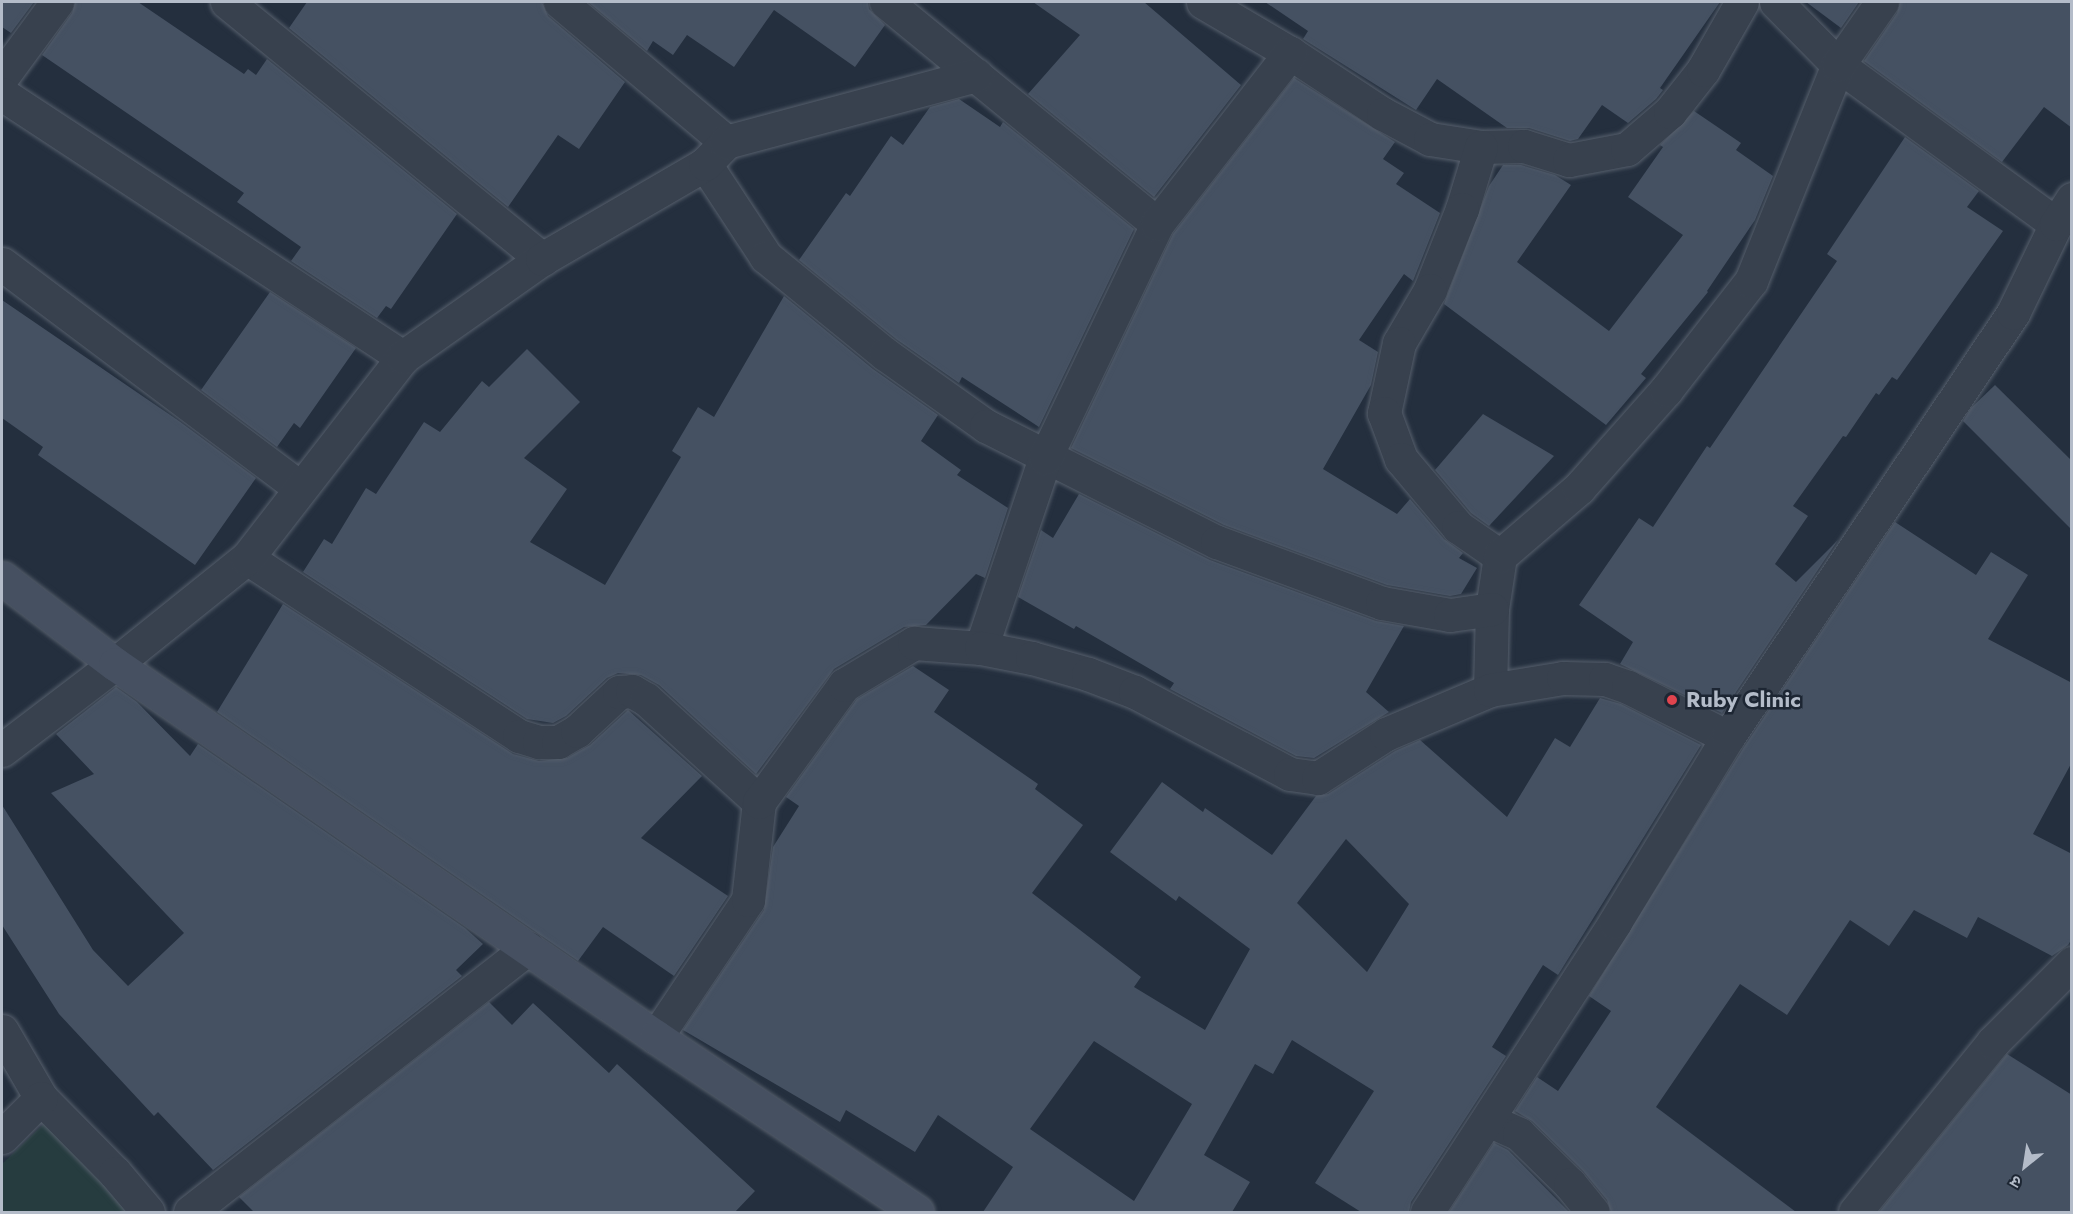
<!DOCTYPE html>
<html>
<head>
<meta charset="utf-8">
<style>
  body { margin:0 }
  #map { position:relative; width:2073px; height:1214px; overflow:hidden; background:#242f3e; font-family:Jost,"Noto Sans Devanagari",sans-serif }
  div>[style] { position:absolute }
  .green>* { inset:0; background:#263c3f }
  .building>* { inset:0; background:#455162 }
  .roads { filter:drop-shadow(0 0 2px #565f6c) drop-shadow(0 0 2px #565f6c) }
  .minor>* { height:33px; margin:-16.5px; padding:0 16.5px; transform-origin:16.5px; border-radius:16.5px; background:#38414e }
  .tertiary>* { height:33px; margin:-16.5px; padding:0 16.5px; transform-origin:16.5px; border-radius:16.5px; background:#38414e }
  .secondary>* { height:33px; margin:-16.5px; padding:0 16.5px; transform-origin:16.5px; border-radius:16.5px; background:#465061 }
  .dots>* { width:16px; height:16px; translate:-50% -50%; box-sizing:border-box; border:3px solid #1d2633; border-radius:50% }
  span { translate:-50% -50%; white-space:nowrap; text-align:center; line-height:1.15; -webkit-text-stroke:5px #1d2633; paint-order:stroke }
  .poi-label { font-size:22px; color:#b4bcc9; font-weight:700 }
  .left { translate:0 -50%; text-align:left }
  .frame { position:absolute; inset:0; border:3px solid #b4bcc9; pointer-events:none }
  .north { position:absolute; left:1995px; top:1136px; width:60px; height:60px; -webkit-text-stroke:4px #1d2633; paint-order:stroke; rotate:210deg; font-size:16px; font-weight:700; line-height:24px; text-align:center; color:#b4bcc9 }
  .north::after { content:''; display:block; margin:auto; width:21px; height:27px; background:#b4bcc9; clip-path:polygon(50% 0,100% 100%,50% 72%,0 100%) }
</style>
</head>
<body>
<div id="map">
  <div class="green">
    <div style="clip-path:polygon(50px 1118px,136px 1212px,2px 1212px,2px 1164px)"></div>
  </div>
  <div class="building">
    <div style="clip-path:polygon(2px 2px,34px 2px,11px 33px,2px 27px)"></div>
    <div style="clip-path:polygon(75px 2px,138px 2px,244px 74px,248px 69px,256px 75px,267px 59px,457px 214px,391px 309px,386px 306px,377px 318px,291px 261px,301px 247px,237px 202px,244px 193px,42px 55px,72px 13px)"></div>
    <div style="clip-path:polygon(307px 2px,542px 2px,548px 16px,625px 82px,579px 149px,558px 135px,508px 207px,289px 28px)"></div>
    <div style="clip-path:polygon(588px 2px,868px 2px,869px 9px,885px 25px,855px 67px,774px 10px,734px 67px,687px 35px,673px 55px,653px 41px,647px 51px)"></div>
    <div style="clip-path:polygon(1033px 2px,1144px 2px,1241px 85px,1154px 197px,1028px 94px,1080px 35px)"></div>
    <div style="clip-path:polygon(1265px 2px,1720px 2px,1660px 88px,1663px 90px,1656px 99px,1628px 123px,1602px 105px,1578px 139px,1570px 141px,1529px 128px,1507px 128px,1437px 79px,1416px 110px,1303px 39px,1308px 31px)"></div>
    <div style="clip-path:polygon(1806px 2px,1859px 2px,1841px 28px)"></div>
    <div style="clip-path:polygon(1900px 2px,2072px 2px,2072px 128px,2044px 107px,2002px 162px,1864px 61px,1897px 13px)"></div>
    <div style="clip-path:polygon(1294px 78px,1395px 142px,1383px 159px,1404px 173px,1396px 184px,1440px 213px,1413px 281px,1404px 274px,1359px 340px,1378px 352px,1371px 385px,1323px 469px,1397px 514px,1410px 499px,1444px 539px,1463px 553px,1459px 558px,1477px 568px,1461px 594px,1450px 596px,1387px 585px,1224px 525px,1071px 448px,1173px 234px)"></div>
    <div style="clip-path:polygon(959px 99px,1000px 127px,1003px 122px,1134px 229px,1039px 427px,962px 377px,959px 383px,896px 339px,799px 260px,846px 193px,850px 196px,891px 136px,903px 145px,930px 107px)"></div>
    <div style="clip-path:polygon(1694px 111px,1741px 143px,1736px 150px,1773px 176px,1755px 220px,1707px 291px,1708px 292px,1641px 374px,1646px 378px,1606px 425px,1444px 304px,1489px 186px,1503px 165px,1521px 165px,1555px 175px,1571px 185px,1517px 262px,1609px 331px,1683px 235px,1628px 197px,1663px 147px,1660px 145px)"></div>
    <div style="clip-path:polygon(1905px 137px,1979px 191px,1967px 207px,2003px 231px,1897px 380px,1892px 377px,1879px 395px,1876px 393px,1846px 437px,1843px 436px,1793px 506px,1808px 516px,1775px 564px,1796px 582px,1838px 540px,1722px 713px,1620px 664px,1633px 642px,1579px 605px,1639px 518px,1653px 527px,1707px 446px,1710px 448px,1837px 261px,1827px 254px)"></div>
    <div style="clip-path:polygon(270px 292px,356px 348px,300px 428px,294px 423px,277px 447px,201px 390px)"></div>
    <div style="clip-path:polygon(784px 296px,873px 369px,938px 415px,921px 441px,961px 470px,957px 475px,1008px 508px,985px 578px,976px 574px,926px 625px,904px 627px,834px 669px,756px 774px,659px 685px,641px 675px,618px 673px,607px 678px,566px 716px,553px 723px,527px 719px,303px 572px,324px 539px,332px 544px,366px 488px,376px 494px,424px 422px,440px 432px,482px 381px,489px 387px,527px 349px,580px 402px,524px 458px,567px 489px,530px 542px,605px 585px,681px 457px,672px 451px,698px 407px,714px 417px)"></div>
    <div style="clip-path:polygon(2px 300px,179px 421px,256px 478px,195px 565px,38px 455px,43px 447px,2px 418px)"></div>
    <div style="clip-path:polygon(1995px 385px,2072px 461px,2072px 530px,1963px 421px,1971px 408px)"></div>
    <div style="clip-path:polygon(1483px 414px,1554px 456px,1489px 526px,1471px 513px,1435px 470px)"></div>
    <div style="clip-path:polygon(1079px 494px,1210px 560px,1376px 621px,1404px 626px,1366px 692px,1389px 712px,1314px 758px,1296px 756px,1170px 689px,1174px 683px,1076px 626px,1074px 629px,1018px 597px,1041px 530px,1053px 538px)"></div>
    <div style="clip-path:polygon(1895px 522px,1976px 575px,1991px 552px,2028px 575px,1988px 639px,2072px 683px,2072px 762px,2033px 834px,2072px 854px,2072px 939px,2068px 945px,2052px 956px,1978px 917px,1967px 938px,1914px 910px,1889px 946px,1850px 920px,1787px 1015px,1740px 984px,1656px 1107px,1796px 1212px,1611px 1212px,1607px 1200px,1583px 1171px,1532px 1121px,1515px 1111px,1537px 1077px,1558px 1091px,1611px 1011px,1589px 996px,1744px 747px)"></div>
    <div style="clip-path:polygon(283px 604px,513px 754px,539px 761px,567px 758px,590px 745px,628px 710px,702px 776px,641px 838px,728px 896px,674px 976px,603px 927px,578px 961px,217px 712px)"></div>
    <div style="clip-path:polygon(evenodd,913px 666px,949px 690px,934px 712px,1038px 784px,1035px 789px,1083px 825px,1032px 893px,1141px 977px,1134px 987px,1205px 1030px,1250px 949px,1179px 896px,1176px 901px,1110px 852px,1162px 782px,1203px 812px,1205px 808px,1272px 855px,1316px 796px,1328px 794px,1395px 751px,1420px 740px,1507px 817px,1555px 738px,1570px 747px,1600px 698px,1621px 704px,1701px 745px,1558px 975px,1543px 965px,1492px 1047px,1506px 1056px,1411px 1202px,1409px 1212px,1361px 1212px,1315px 1183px,1374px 1091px,1292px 1040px,1273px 1074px,1255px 1064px,1204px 1155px,1250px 1182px,1232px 1212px,983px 1212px,1013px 1167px,938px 1115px,915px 1152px,846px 1110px,840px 1122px,683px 1030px,764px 910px,773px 847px,799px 806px,786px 797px,857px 699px,913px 666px,1346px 839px,1409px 904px,1367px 972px,1297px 903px,1346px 839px,913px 666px,1094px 1041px,1192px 1104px,1134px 1201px,1030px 1129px,1094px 1041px)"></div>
    <div style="clip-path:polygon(116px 687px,137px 702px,190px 756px,198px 744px,465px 928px,483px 944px,456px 970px,462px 976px,213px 1170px,158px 1112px,154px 1116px,59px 1014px,2px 925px,2px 805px,93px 950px,128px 986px,184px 933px,51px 793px,94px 774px,56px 734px)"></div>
    <div style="clip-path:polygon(489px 1002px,512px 1025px,533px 1003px,609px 1073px,617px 1064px,755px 1191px,735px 1212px,254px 1212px,239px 1197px)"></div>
    <div style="clip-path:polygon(2007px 1054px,2072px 1095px,2072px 1212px,1879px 1212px)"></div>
    <div style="clip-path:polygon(1494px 1143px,1508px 1150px,1569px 1212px,1449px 1212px)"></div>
  </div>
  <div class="roads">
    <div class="minor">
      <div style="left:227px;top:2px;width:407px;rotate:39.2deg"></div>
      <div style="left:560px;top:2px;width:217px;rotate:40.1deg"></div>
      <div style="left:886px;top:2px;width:350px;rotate:39.3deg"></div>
      <div style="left:1203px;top:2px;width:101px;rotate:30.4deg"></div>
      <div style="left:1290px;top:53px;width:111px;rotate:33.3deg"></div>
      <div style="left:1383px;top:114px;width:53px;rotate:28deg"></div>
      <div style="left:1430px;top:139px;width:52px;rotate:8.9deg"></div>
      <div style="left:1481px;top:147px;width:43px;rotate:-1.3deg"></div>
      <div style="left:1524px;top:146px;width:47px;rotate:17.3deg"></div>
      <div style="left:1569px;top:160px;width:59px;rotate:-10.7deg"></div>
      <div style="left:1627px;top:149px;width:57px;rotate:-40.7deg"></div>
      <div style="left:1670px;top:112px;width:53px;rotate:-51.8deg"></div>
      <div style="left:1703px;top:70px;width:78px;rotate:-60.2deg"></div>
      <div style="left:1776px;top:2px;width:88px;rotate:45.5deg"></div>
      <div style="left:1838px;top:65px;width:270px;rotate:36.1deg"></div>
      <div style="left:2px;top:77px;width:93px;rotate:-53.7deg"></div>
      <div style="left:2px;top:94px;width:480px;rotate:33.3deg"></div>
      <div style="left:1481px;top:147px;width:65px;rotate:107deg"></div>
      <div style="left:1462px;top:209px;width:87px;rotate:111.6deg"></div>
      <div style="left:1430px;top:290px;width:61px;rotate:120.3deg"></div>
      <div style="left:1399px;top:343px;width:72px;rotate:102.1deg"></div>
      <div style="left:1384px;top:413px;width:49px;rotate:69.7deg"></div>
      <div style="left:1401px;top:459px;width:89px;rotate:50deg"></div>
      <div style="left:1458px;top:527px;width:51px;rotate:34.6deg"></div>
      <div style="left:1500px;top:556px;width:54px;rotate:98.6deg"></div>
      <div style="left:1492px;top:609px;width:81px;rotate:91.4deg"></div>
      <div style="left:705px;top:164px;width:111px;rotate:56.7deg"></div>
      <div style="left:766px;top:257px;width:154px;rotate:39.2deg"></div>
      <div style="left:885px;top:354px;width:124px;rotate:35.5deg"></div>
      <div style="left:986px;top:426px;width:258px;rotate:26.7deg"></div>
      <div style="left:1217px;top:542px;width:176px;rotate:20.3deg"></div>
      <div style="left:1382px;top:603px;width:69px;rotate:10deg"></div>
      <div style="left:1450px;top:615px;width:42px;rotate:-8.1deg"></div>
      <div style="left:2px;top:264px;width:373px;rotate:36.9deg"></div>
      <div style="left:1500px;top:556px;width:104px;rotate:-40.7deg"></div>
      <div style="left:1579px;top:488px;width:131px;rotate:-48.4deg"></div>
      <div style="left:1666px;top:390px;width:138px;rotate:-52.1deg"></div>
      <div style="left:1751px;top:281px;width:233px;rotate:-68.1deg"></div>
      <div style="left:1838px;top:65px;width:77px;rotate:-55.1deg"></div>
      <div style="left:247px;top:558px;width:325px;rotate:33.2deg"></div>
      <div style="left:519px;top:736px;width:21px;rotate:17deg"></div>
      <div style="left:539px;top:742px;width:19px"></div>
      <div style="left:558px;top:742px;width:22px;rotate:-30deg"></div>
      <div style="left:577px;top:731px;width:57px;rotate:-42.9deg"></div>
      <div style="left:619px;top:692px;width:13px;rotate:-4deg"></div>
      <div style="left:632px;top:691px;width:16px;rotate:30deg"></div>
      <div style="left:646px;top:699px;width:153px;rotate:42.3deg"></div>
      <div style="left:981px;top:648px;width:200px;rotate:-71.4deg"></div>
      <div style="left:1045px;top:458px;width:259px;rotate:-64.4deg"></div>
      <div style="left:1157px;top:224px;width:217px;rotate:-52.1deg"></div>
      <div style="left:2px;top:750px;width:142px;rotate:-37.3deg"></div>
      <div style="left:115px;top:664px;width:169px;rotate:-38.8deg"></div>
      <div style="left:247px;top:558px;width:254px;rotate:-52.2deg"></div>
      <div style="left:403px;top:357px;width:170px;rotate:-35.2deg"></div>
      <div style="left:542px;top:259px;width:189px;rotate:-30.2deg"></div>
      <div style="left:705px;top:164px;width:30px;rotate:-46deg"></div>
      <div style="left:726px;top:142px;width:259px;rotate:-15deg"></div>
      <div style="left:2px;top:1031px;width:78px;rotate:59.8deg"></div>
      <div style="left:41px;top:1098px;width:105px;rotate:45.4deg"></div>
      <div style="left:115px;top:1173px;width:51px;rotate:49.8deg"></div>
      <div style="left:656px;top:1037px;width:165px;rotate:-56.1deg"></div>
      <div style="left:748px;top:900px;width:99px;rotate:-83.6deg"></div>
      <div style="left:759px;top:802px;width:145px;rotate:-54deg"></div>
      <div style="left:844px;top:685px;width:82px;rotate:-31deg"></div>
      <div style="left:914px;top:643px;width:67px;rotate:4.3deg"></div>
      <div style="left:981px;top:648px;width:52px;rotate:11.1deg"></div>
      <div style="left:1032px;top:658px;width:58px;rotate:15.9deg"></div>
      <div style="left:1088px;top:674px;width:50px;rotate:21deg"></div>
      <div style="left:1135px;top:692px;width:175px;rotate:27.9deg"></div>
      <div style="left:1290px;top:774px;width:28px;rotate:8deg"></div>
      <div style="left:1318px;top:778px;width:81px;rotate:-32.9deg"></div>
      <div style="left:1386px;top:734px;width:113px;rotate:-22.9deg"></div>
      <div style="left:1490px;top:690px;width:74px;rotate:-9.3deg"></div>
      <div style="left:1563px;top:678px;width:42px;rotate:1.4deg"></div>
      <div style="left:1605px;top:679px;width:24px;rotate:19deg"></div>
      <div style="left:1628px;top:687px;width:112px;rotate:26.6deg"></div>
      <div style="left:1488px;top:1120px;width:34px;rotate:24deg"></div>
      <div style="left:1519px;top:1134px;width:71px;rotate:44.4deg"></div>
      <div style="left:1570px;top:1184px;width:36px;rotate:51deg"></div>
      <div style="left:2px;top:1137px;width:55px;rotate:-45deg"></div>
      <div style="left:190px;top:1212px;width:429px;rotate:-38deg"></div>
      <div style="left:1855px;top:1212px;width:219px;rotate:-50.9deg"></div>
      <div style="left:1993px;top:1042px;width:112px;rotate:-45deg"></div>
    </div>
    <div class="tertiary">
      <div style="left:1427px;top:1212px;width:346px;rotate:-57deg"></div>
      <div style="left:1615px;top:922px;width:217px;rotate:-58.6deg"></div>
      <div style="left:1728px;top:737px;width:511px;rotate:-56.09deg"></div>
      <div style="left:2013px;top:313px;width:99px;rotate:-64.2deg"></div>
      <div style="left:2056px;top:224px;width:30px;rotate:-57deg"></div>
    </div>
    <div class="secondary">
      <div style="left:2px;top:578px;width:142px;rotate:37.3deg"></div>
      <div style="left:115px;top:664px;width:657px;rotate:34.58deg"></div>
      <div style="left:656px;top:1037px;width:314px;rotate:33.8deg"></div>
    </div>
  </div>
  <div class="dots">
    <div style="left:1672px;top:700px;background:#e0444e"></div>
  </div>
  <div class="poi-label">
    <span class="left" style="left:1686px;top:700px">Ruby Clinic</span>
  </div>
  <div class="frame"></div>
  <div class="north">उ</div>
</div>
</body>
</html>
